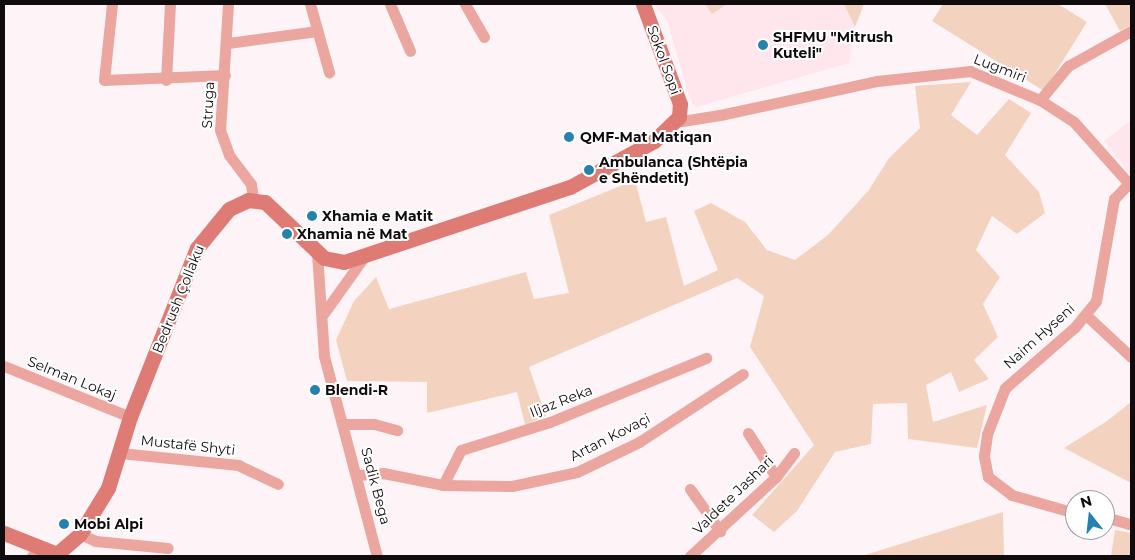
<!DOCTYPE html>
<html>
<head>
<meta charset="utf-8">
<style>
  body { margin:0 }
  #map { position:relative; width:1135px; height:560px; overflow:hidden; background:#fef4f7; font-family:Montserrat,sans-serif }
  div>[style] { position:absolute }
  .built>* { inset:0; background:#fee6ec }
  .green>* { inset:0; background:#f4d2c0 }
  .street>* { height:11px; margin:-5.5px; padding:0 5.5px; transform-origin:5.5px; border-radius:5.5px; background:#eaa69f }
  .secondary>* { height:15px; margin:-7.5px; padding:0 7.5px; transform-origin:7.5px; border-radius:7.5px; background:#de7b74 }
  .dots>* { width:14px; height:14px; translate:-50% -50%; box-sizing:border-box; border:2px solid #fff; border-radius:50% }
  span { translate:-50% -50%; white-space:nowrap; text-align:center; line-height:1.15; -webkit-text-stroke:4px #fff; paint-order:stroke }
  .poi-label { font-size:14px; color:#100b0d; font-weight:700 }
  .left { translate:0 -50%; text-align:left }
  .street-label { font-size:14px; color:#100b0d }
  .frame { position:absolute; inset:0; border:5px solid #100b0d; pointer-events:none }
  .north { position:absolute; left:1065px; top:490px; width:50px; height:50px; box-sizing:border-box; background:#fff; border:1px solid #9f9d9e; border-radius:50%; rotate:344deg; font-size:14px; font-weight:700; line-height:20px; text-align:center; color:#100b0d }
  .north::after { content:''; display:block; margin:auto; width:18px; height:22px; background:#2781af; clip-path:polygon(50% 0,100% 100%,50% 72%,0 100%) }
</style>
</head>
<body>
<div id="map">
  <div class="built">
    <div style="clip-path:polygon(654px 4px,844px 4px,855px 27px,849px 63px,697px 107px,691px 103px,668px 23px)"></div>
    <div style="clip-path:polygon(1131px 120px,1131px 175px,1104px 141px)"></div>
  </div>
  <div class="green">
    <div style="clip-path:polygon(705px 4px,727px 4px,712px 14px)"></div>
    <div style="clip-path:polygon(844px 4px,864px 4px,855px 27px)"></div>
    <div style="clip-path:polygon(943px 4px,1058px 4px,1087px 22px,1044px 91px,932px 21px)"></div>
    <div style="clip-path:polygon(1105px 4px,1131px 4px,1131px 25px,1120px 31px)"></div>
    <div style="clip-path:polygon(971px 82px,951px 115px,977px 135px,1009px 99px,1031px 113px,1005px 155px,1039px 192px,1045px 213px,1017px 234px,992px 216px,976px 250px,1000px 277px,983px 304px,998px 337px,974px 360px,989px 379px,959px 392px,951px 372px,926px 385px,933px 422px,987px 405px,977px 448px,908px 439px,907px 403px,873px 404px,871px 444px,835px 452px,797px 511px,774px 532px,752px 515px,814px 445px,750px 347px,764px 296px,737px 278px,529px 367px,546px 416px,525px 425px,517px 392px,427px 413px,427px 382px,347px 381px,336px 340px,354px 301px,376px 277px,389px 309px,526px 272px,534px 299px,569px 293px,549px 215px,635px 180px,646px 222px,666px 217px,684px 286px,718px 270px,694px 211px,711px 203px,745px 222px,767px 250px,795px 260px,828px 235px,869px 190px,889px 158px,920px 128px,915px 86px)"></div>
    <div style="clip-path:polygon(1131px 402px,1131px 483px,1064px 448px,1107px 421px)"></div>
    <div style="clip-path:polygon(1003px 512px,1004px 556px,862px 556px)"></div>
    <div style="clip-path:polygon(1115px 530px,1131px 533px,1131px 556px,1111px 556px)"></div>
  </div>
  <div class="street">
    <div style="left:112px;top:4px;width:76px;rotate:96deg"></div>
    <div style="left:104px;top:80px;width:121px;rotate:-2.4deg"></div>
    <div style="left:228px;top:4px;width:126px;rotate:93.6deg"></div>
    <div style="left:220px;top:130px;width:27px;rotate:70deg"></div>
    <div style="left:229px;top:155px;width:36px;rotate:53deg"></div>
    <div style="left:251px;top:184px;width:15px;rotate:82deg"></div>
    <div style="left:310px;top:4px;width:71px;rotate:74.4deg"></div>
    <div style="left:390px;top:4px;width:51px;rotate:66.9deg"></div>
    <div style="left:465px;top:4px;width:38px;rotate:60deg"></div>
    <div style="left:228px;top:43px;width:90px;rotate:-7.7deg"></div>
    <div style="left:166px;top:80px;width:76px;rotate:-87deg"></div>
    <div style="left:1040px;top:100px;width:44px;rotate:-50.5deg"></div>
    <div style="left:1068px;top:66px;width:72px;rotate:-29.1deg"></div>
    <div style="left:679px;top:117px;width:5px;rotate:53deg"></div>
    <div style="left:682px;top:121px;width:38px;rotate:-9deg"></div>
    <div style="left:720px;top:115px;width:161px;rotate:-12.2deg"></div>
    <div style="left:877px;top:81px;width:94px;rotate:-6.1deg"></div>
    <div style="left:970px;top:71px;width:76px;rotate:22.5deg"></div>
    <div style="left:1040px;top:100px;width:40px;rotate:32.9deg"></div>
    <div style="left:1074px;top:122px;width:86px;rotate:48.3deg"></div>
    <div style="left:317px;top:253px;width:103px;rotate:86.1deg"></div>
    <div style="left:324px;top:356px;width:207px;rotate:75.2deg"></div>
    <div style="left:324px;top:313px;width:69px;rotate:-54.5deg"></div>
    <div style="left:1086px;top:315px;width:62px;rotate:43deg"></div>
    <div style="left:4px;top:366px;width:136px;rotate:22deg"></div>
    <div style="left:343px;top:424px;width:31px"></div>
    <div style="left:374px;top:424px;width:24px;rotate:15deg"></div>
    <div style="left:748px;top:433px;width:52px;rotate:57.5deg"></div>
    <div style="left:120px;top:453px;width:119px;rotate:5.8deg"></div>
    <div style="left:238px;top:465px;width:44px;rotate:25.4deg"></div>
    <div style="left:357px;top:475px;width:26px;rotate:-4deg"></div>
    <div style="left:383px;top:473px;width:61px;rotate:11.3deg"></div>
    <div style="left:443px;top:485px;width:69px;rotate:0.8deg"></div>
    <div style="left:512px;top:486px;width:66px;rotate:-12.2deg"></div>
    <div style="left:577px;top:472px;width:69px;rotate:-25.8deg"></div>
    <div style="left:639px;top:442px;width:124px;rotate:-33.2deg"></div>
    <div style="left:443px;top:485px;width:39px;rotate:-63deg"></div>
    <div style="left:461px;top:450px;width:93px;rotate:-17.5deg"></div>
    <div style="left:550px;top:422px;width:169px;rotate:-22.3deg"></div>
    <div style="left:690px;top:489px;width:52px;rotate:54.5deg"></div>
    <div style="left:1075px;top:513px;width:66px;rotate:-164.1deg"></div>
    <div style="left:1012px;top:495px;width:30px;rotate:-143deg"></div>
    <div style="left:988px;top:477px;width:21px;rotate:-101deg"></div>
    <div style="left:984px;top:456px;width:22px;rotate:-82deg"></div>
    <div style="left:987px;top:434px;width:49px;rotate:-68.6deg"></div>
    <div style="left:1005px;top:388px;width:93px;rotate:-41.1deg"></div>
    <div style="left:1075px;top:327px;width:33px;rotate:-51deg"></div>
    <div style="left:1096px;top:301px;width:104px;rotate:-80deg"></div>
    <div style="left:1114px;top:199px;width:21px;rotate:-47deg"></div>
    <div style="left:1105px;top:517px;width:25px;rotate:16deg"></div>
    <div style="left:80px;top:534px;width:17px;rotate:24deg"></div>
    <div style="left:96px;top:541px;width:72px;rotate:5.6deg"></div>
    <div style="left:32px;top:556px;width:23px;rotate:-5deg"></div>
    <div style="left:690px;top:556px;width:117px;rotate:-42.6deg"></div>
    <div style="left:776px;top:477px;width:30px;rotate:-53deg"></div>
  </div>
  <div class="secondary">
    <div style="left:4px;top:533px;width:57px;rotate:21.6deg"></div>
    <div style="left:57px;top:554px;width:30px;rotate:-41deg"></div>
    <div style="left:80px;top:534px;width:54px;rotate:-58.7deg"></div>
    <div style="left:108px;top:488px;width:74px;rotate:-72.8deg"></div>
    <div style="left:130px;top:417px;width:182px;rotate:-68.4deg"></div>
    <div style="left:197px;top:248px;width:50px;rotate:-50.6deg"></div>
    <div style="left:229px;top:209px;width:21px;rotate:-25deg"></div>
    <div style="left:248px;top:200px;width:17px;rotate:7deg"></div>
    <div style="left:265px;top:202px;width:81px;rotate:43.5deg"></div>
    <div style="left:324px;top:258px;width:20px;rotate:11deg"></div>
    <div style="left:344px;top:262px;width:238px;rotate:-18.4deg"></div>
    <div style="left:570px;top:187px;width:96px;rotate:-28.7deg"></div>
    <div style="left:654px;top:141px;width:35px;rotate:-44deg"></div>
    <div style="left:679px;top:117px;width:13px;rotate:-86deg"></div>
    <div style="left:680px;top:104px;width:107px;rotate:-110.3deg"></div>
  </div>
  <div class="dots">
    <div style="left:763px;top:45px;background:#2781af"></div>
    <div style="left:569px;top:137px;background:#2781af"></div>
    <div style="left:589px;top:170px;background:#2781af"></div>
    <div style="left:312px;top:216px;background:#2781af"></div>
    <div style="left:287px;top:234px;background:#2781af"></div>
    <div style="left:315px;top:390px;background:#2781af"></div>
    <div style="left:64px;top:524px;background:#2781af"></div>
  </div>
  <div class="poi-label">
    <span class="left" style="left:773px;top:45px">SHFMU "Mitrush<br>Kuteli"</span>
    <span class="left" style="left:580px;top:137px">QMF-Mat Matiqan</span>
    <span class="left" style="left:599px;top:170px">Ambulanca (Shtëpia<br>e Shëndetit)</span>
    <span class="left" style="left:322px;top:216px">Xhamia e Matit</span>
    <span class="left" style="left:297px;top:234px">Xhamia në Mat</span>
    <span class="left" style="left:325px;top:390px">Blendi-R</span>
    <span class="left" style="left:74px;top:524px">Mobi Alpi</span>
  </div>
  <div class="street-label">
    <span style="left:664px;top:60px;rotate:70deg">Sokol Sopi</span>
    <span style="left:1000px;top:68px;rotate:21deg">Lugmiri</span>
    <span style="left:208px;top:105px;rotate:-87deg">Struga</span>
    <span style="left:178px;top:299px;rotate:-68deg">Bedrush Çollaku</span>
    <span style="left:1039px;top:336px;rotate:-42deg">Naim Hyseni</span>
    <span style="left:72px;top:378px;rotate:22deg">Selman Lokaj</span>
    <span style="left:561px;top:401px;rotate:-21deg">Iljaz Reka</span>
    <span style="left:610px;top:437px;rotate:-27deg">Artan Kovaçi</span>
    <span style="left:188px;top:445px;rotate:6deg">Mustafë Shyti</span>
    <span style="left:376px;top:486px;rotate:75deg">Sadik Bega</span>
    <span style="left:733px;top:495px;rotate:-44deg">Valdete Jashari</span>
  </div>
  <div class="frame"></div>
  <div class="north">N</div>
</div>
</body>
</html>
